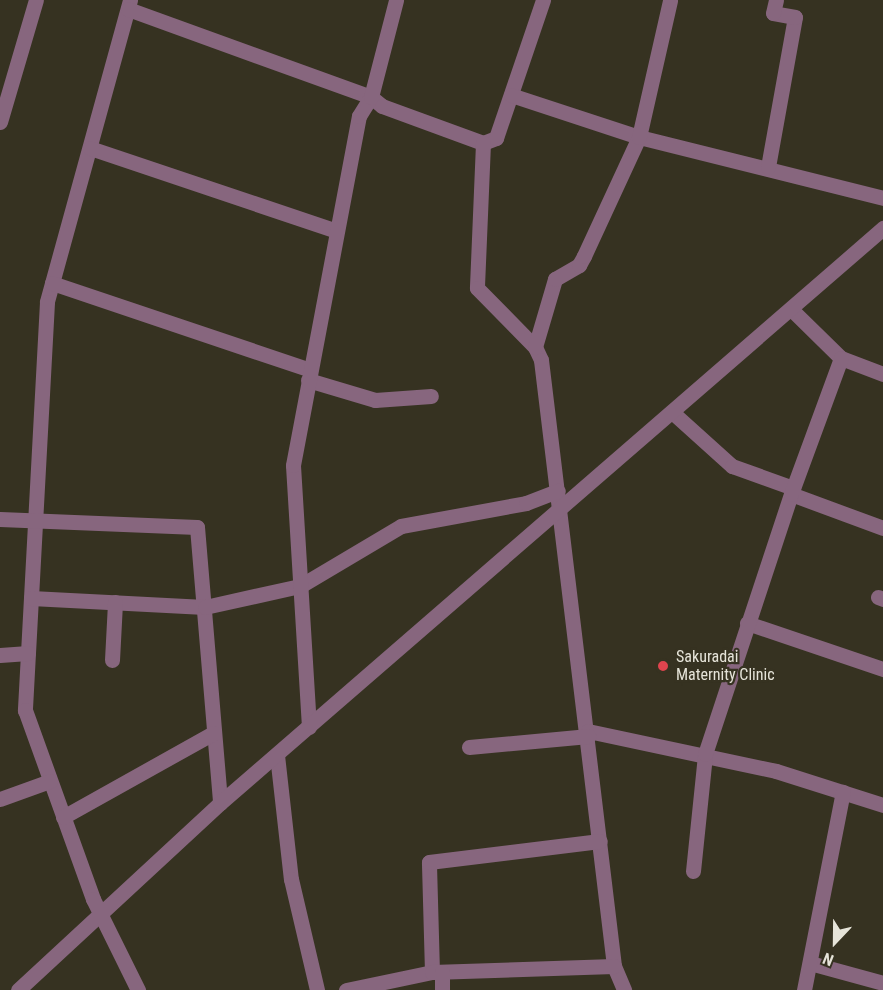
<!DOCTYPE html>
<html>
<head>
<meta charset="utf-8">
<style>
  body { margin:0 }
  #map { position:relative; width:883px; height:990px; overflow:hidden; background:#363221; font-family:"Roboto Condensed",sans-serif }
  div>[style] { position:absolute }
  .minor>* { height:15px; margin:-7.5px; padding:0 7.5px; transform-origin:7.5px; border-radius:7.5px; background:#87667e }
  .dots>* { width:16px; height:16px; translate:-50% -50%; box-sizing:border-box; border:3px solid #363221; border-radius:50% }
  span { translate:-50% -50%; white-space:nowrap; text-align:center; line-height:1.15; -webkit-text-stroke:4.5px #363221; paint-order:stroke }
  .poi-label { font-size:16px; color:#e6e4d9 }
  .left { translate:0 -50%; text-align:left }
  .north { position:absolute; left:805px; top:912px; width:60px; height:60px; -webkit-text-stroke:4px #363221; paint-order:stroke; rotate:202deg; font-size:16px; font-weight:700; line-height:24px; text-align:center; color:#e6e4d9 }
  .north::after { content:''; display:block; margin:auto; width:21px; height:27px; background:#e6e4d9; clip-path:polygon(50% 0,100% 100%,50% 72%,0 100%) }
</style>
</head>
<body>
<div id="map">
  <div class="minor">
    <div style="left:130px;top:0;width:313px;rotate:105.4deg"></div>
    <div style="left:47px;top:302px;width:409px;rotate:93.1deg"></div>
    <div style="left:25px;top:710px;width:201px;rotate:70.2deg"></div>
    <div style="left:93px;top:899px;width:102px;rotate:63.7deg"></div>
    <div style="left:128px;top:9px;width:258px;rotate:19.9deg"></div>
    <div style="left:371px;top:97px;width:14px;rotate:39deg"></div>
    <div style="left:382px;top:106px;width:108px;rotate:20.1deg"></div>
    <div style="left:483px;top:143px;width:14px;rotate:-21deg"></div>
    <div style="left:496px;top:138px;width:146px;rotate:-71.2deg"></div>
    <div style="left:511px;top:95px;width:135px;rotate:18.2deg"></div>
    <div style="left:639px;top:137px;width:252px;rotate:14deg"></div>
    <div style="left:0;top:122px;width:127px;rotate:-73.6deg"></div>
    <div style="left:483px;top:143px;width:145px;rotate:92.4deg"></div>
    <div style="left:477px;top:288px;width:83px;rotate:45.5deg"></div>
    <div style="left:535px;top:347px;width:14px;rotate:65deg"></div>
    <div style="left:541px;top:360px;width:610px;rotate:83.13deg"></div>
    <div style="left:614px;top:966px;width:26px;rotate:67deg"></div>
    <div style="left:90px;top:148px;width:260px;rotate:18.6deg"></div>
    <div style="left:768px;top:167px;width:152px;rotate:-79.8deg"></div>
    <div style="left:795px;top:17px;width:22px;rotate:-170deg"></div>
    <div style="left:773px;top:13px;width:13px;rotate:-77deg"></div>
    <div style="left:52px;top:283px;width:272px;rotate:18.6deg"></div>
    <div style="left:792px;top:310px;width:69px;rotate:44.4deg"></div>
    <div style="left:841px;top:358px;width:45px;rotate:20.9deg"></div>
    <div style="left:535px;top:347px;width:71px;rotate:-73.6deg"></div>
    <div style="left:555px;top:279px;width:28px;rotate:-30deg"></div>
    <div style="left:579px;top:265px;width:10px;rotate:-61deg"></div>
    <div style="left:584px;top:256px;width:131px;rotate:-65.2deg"></div>
    <div style="left:639px;top:137px;width:140px;rotate:-77.2deg"></div>
    <div style="left:308px;top:380px;width:70px;rotate:16.6deg"></div>
    <div style="left:375px;top:400px;width:56px;rotate:-4.1deg"></div>
    <div style="left:672px;top:412px;width:81px;rotate:42deg"></div>
    <div style="left:732px;top:466px;width:65px;rotate:19.8deg"></div>
    <div style="left:791px;top:494px;width:98px;rotate:20.3deg"></div>
    <div style="left:0;top:519px;width:197px;rotate:2.3deg"></div>
    <div style="left:197px;top:527px;width:277px;rotate:85.2deg"></div>
    <div style="left:878px;top:597px;width:5px;rotate:22deg"></div>
    <div style="left:31px;top:598px;width:174px;rotate:3deg"></div>
    <div style="left:205px;top:607px;width:97px;rotate:-12.5deg"></div>
    <div style="left:300px;top:586px;width:117px;rotate:-30.7deg"></div>
    <div style="left:401px;top:526px;width:127px;rotate:-10.4deg"></div>
    <div style="left:526px;top:503px;width:34px;rotate:-21deg"></div>
    <div style="left:747px;top:623px;width:144px;rotate:18.7deg"></div>
    <div style="left:0;top:655px;width:28px;rotate:-4deg"></div>
    <div style="left:112px;top:660px;width:58px;rotate:-87deg"></div>
    <div style="left:309px;top:727px;width:262px;rotate:-93.5deg"></div>
    <div style="left:293px;top:465px;width:355px;rotate:-79.3deg"></div>
    <div style="left:359px;top:116px;width:22px;rotate:-58deg"></div>
    <div style="left:371px;top:97px;width:100px;rotate:-75.5deg"></div>
    <div style="left:588px;top:731px;width:192px;rotate:12deg"></div>
    <div style="left:776px;top:771px;width:112px;rotate:17.6deg"></div>
    <div style="left:469px;top:747px;width:120px;rotate:-5.3deg"></div>
    <div style="left:277px;top:755px;width:125px;rotate:83.6deg"></div>
    <div style="left:291px;top:879px;width:114px;rotate:76.8deg"></div>
    <div style="left:0;top:799px;width:53px;rotate:-19.8deg"></div>
    <div style="left:63px;top:817px;width:172px;rotate:-29.2deg"></div>
    <div style="left:693px;top:871px;width:118px;rotate:-84.1deg"></div>
    <div style="left:705px;top:754px;width:274px;rotate:-71.7deg"></div>
    <div style="left:791px;top:494px;width:145px;rotate:-69.8deg"></div>
    <div style="left:810px;top:963px;width:76px;rotate:15.3deg"></div>
    <div style="left:432px;top:972px;width:110px;rotate:-91.6deg"></div>
    <div style="left:429px;top:862px;width:172px;rotate:-7deg"></div>
    <div style="left:18px;top:990px;width:275px;rotate:-42.8deg"></div>
    <div style="left:220px;top:803px;width:878px;rotate:-40.93deg"></div>
    <div style="left:346px;top:990px;width:88px;rotate:-11.8deg"></div>
    <div style="left:432px;top:972px;width:182px;rotate:-1.9deg"></div>
    <div style="left:442px;top:990px;width:18px;rotate:-90deg"></div>
    <div style="left:804px;top:990px;width:202px;rotate:-78.9deg"></div>
  </div>
  <div class="dots">
    <div style="left:663px;top:666px;background:#e0444e"></div>
  </div>
  <div class="poi-label">
    <span class="left" style="left:676px;top:666px">Sakuradai<br>Maternity Clinic</span>
  </div>
  <div class="north">N</div>
</div>
</body>
</html>
